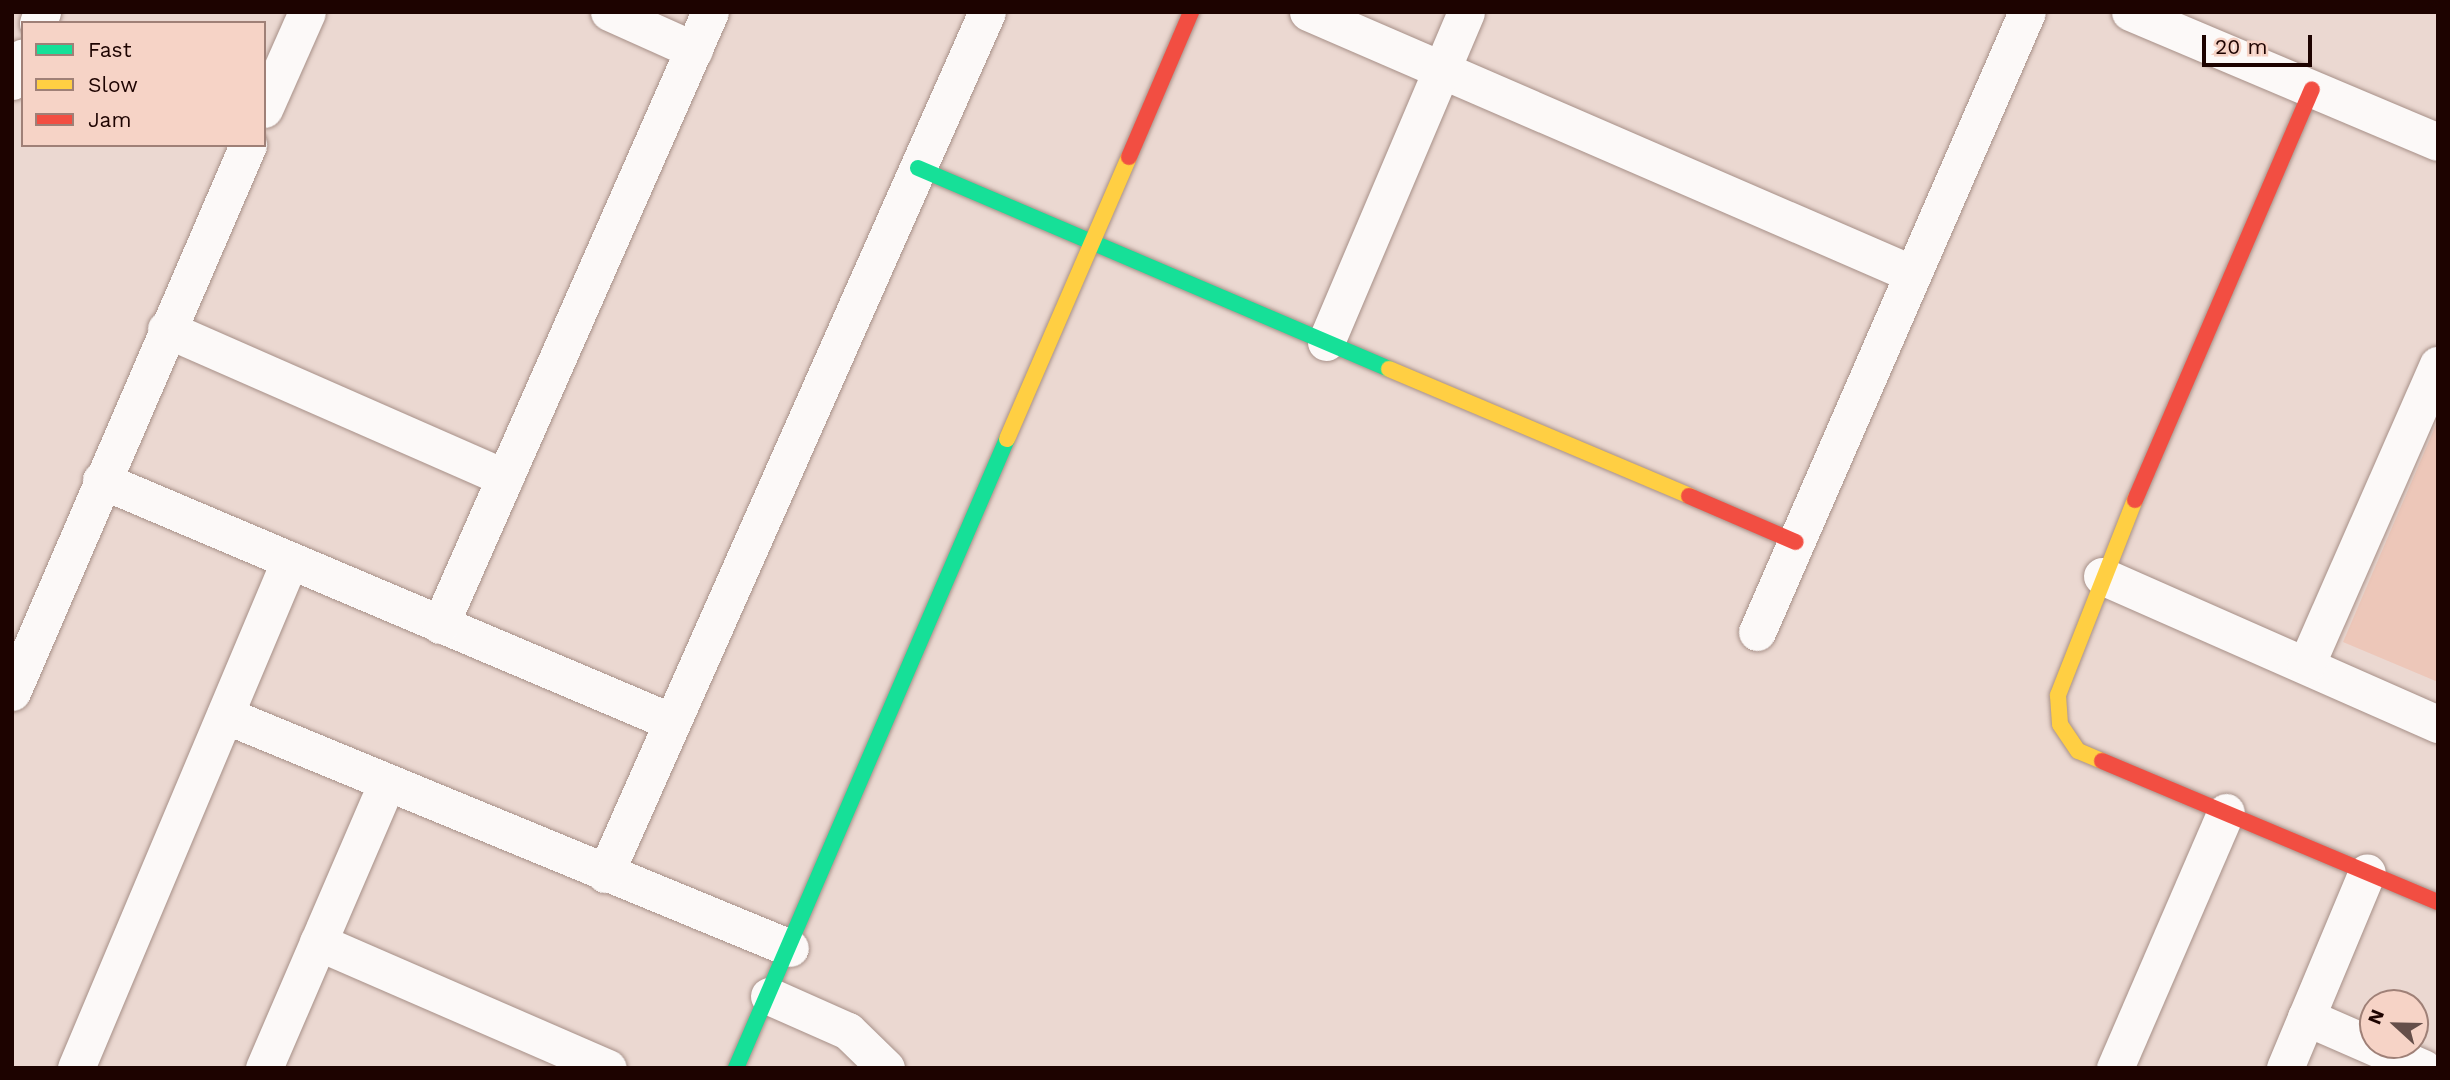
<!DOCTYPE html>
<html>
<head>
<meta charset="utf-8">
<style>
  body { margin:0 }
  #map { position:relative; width:2450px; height:1080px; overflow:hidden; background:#ebd8d1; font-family:"Work Sans",sans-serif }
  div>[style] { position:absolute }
  .green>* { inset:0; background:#edc7b9 }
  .roads { filter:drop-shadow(0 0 2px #a79088) drop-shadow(0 0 2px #a79088) }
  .street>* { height:37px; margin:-18.5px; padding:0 18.5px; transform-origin:18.5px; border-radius:18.5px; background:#fcf9f8 }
  .fast>* { height:16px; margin:-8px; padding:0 8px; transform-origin:8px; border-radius:8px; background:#16e098 }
  .slow>* { height:16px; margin:-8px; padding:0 8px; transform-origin:8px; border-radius:8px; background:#ffcf43 }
  .jam>* { height:16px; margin:-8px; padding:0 8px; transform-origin:8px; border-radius:8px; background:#f24e42 }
  span { translate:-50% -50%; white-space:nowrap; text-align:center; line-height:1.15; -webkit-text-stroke:7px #f6d3c6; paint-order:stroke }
  .frame { position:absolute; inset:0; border:14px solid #1d0300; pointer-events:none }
  .legend { position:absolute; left:21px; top:21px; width:245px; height:126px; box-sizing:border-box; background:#f6d3c6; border:2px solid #9f8077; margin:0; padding:9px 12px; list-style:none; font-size:21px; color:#1d0300 }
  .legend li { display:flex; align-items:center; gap:14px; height:35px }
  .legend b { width:35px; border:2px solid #9f8077 }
  .north { position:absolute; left:2359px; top:989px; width:70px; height:70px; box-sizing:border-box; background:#f6d3c6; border:2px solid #9f8077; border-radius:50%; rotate:292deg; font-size:19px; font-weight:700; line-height:28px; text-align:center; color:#1d0300 }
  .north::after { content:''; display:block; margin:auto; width:24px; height:32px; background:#654e49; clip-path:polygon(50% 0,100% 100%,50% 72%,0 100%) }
  .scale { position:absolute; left:2202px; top:35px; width:110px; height:32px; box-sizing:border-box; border:4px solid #1d0300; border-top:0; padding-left:9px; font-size:21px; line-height:24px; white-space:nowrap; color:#1d0300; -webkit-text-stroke:5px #f6d3c6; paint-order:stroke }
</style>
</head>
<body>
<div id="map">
  <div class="green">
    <div style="clip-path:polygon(2438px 420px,2438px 682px,2343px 642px)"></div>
  </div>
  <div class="roads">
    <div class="street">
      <div style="left:609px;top:12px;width:93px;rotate:24.1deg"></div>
      <div style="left:1308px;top:12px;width:659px;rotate:23.42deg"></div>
      <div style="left:2130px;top:12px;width:334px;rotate:22.9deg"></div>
      <div style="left:38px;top:23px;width:12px;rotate:-70deg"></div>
      <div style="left:12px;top:81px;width:26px;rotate:-65deg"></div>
      <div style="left:264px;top:109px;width:106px;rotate:-66.1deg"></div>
      <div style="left:166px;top:329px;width:370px;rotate:23.7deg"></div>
      <div style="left:1326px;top:342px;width:358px;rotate:-67deg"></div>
      <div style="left:101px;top:480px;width:620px;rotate:22.97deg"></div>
      <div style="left:2102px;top:576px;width:367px;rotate:23.8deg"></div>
      <div style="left:440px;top:625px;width:670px;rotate:-66.23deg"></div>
      <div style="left:1757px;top:632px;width:676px;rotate:-66.47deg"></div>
      <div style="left:2306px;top:665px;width:328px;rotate:-66.3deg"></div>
      <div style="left:12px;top:692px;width:596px;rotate:-66.66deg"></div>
      <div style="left:225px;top:715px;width:611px;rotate:22.41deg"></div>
      <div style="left:605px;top:874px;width:943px;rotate:-66.1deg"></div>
      <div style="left:318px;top:942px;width:316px;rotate:23.5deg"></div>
      <div style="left:769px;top:996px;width:86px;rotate:23.9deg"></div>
      <div style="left:848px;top:1031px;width:53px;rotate:44.2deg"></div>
      <div style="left:2306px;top:1017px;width:128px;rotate:23.6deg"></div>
      <div style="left:76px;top:1068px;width:551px;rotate:-67.16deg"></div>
      <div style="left:264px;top:1068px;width:311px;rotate:-66.7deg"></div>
      <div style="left:2115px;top:1068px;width:279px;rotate:-66.6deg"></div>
      <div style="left:2285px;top:1068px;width:212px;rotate:-67.3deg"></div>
    </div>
    <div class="fast">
      <div style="left:918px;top:168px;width:512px;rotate:23.11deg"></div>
      <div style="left:736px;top:1068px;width:685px;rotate:-66.69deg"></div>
    </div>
    <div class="slow">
      <div style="left:1389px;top:369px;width:326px;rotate:22.9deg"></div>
      <div style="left:1007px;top:439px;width:307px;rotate:-66.6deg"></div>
      <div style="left:2102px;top:761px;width:26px;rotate:-157deg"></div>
      <div style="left:2078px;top:751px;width:32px;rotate:-124deg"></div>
      <div style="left:2060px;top:724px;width:29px;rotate:-94deg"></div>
      <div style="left:2058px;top:695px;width:210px;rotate:-68.5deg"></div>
    </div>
    <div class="jam">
      <div style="left:1129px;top:157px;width:158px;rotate:-66.8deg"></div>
      <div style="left:1689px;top:496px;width:116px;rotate:23.3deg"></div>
      <div style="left:2135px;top:500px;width:447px;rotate:-66.7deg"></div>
      <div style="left:2102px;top:761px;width:364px;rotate:22.8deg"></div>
    </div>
  </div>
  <div class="frame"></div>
  <ul class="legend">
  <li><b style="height:9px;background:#16e098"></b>Fast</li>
  <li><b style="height:9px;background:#ffcf43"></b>Slow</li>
  <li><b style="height:9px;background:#f24e42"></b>Jam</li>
  </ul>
  <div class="north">N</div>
  <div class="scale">20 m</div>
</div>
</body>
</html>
